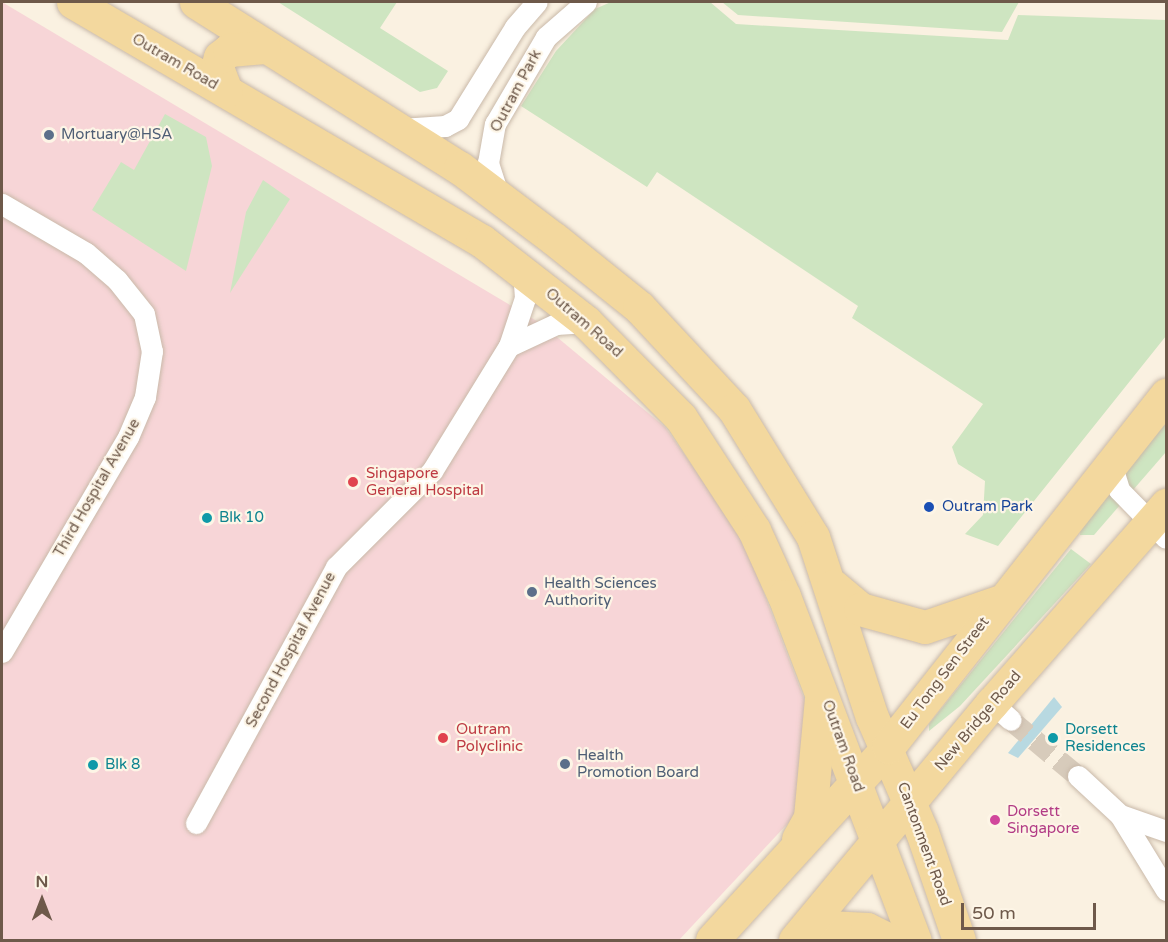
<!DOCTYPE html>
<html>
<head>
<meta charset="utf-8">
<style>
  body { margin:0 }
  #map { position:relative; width:1168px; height:942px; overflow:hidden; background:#faf1e1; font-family:"Varela Round",sans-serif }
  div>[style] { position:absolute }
  .medical>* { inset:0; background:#f7d5d7 }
  .green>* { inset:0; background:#cee5c1 }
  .water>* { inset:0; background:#b8d9e1 }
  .street-tunnel>* { height:21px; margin-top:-10.5px; transform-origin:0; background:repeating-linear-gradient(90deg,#d7cbbb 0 21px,transparent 0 31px) }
  .roads { filter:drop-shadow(0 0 2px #c9b9a9) drop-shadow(0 0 2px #c9b9a9) }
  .street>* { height:21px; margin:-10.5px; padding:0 10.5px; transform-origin:10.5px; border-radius:10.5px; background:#fff }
  .primary>* { height:33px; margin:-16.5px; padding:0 16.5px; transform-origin:16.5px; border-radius:16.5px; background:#f3d89e }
  .dots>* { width:16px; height:16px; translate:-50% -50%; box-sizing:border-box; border:3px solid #fdf5e6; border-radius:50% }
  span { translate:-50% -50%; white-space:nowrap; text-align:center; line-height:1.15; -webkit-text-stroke:4.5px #fdf5e6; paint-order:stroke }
  .street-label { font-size:15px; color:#6e594a }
  .service-label { font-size:15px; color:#4e5e75 }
  .left { translate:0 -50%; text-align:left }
  .health-label { font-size:15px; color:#be3a42 }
  .transit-label { font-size:15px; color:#164399 }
  .culture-label { font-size:15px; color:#0d838f }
  .hotel-label { font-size:15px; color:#b23c85 }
  .frame { position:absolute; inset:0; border:3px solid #6e594a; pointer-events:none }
  .north { position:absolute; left:12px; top:870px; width:60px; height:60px; -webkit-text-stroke:4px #fdf5e6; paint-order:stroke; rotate:0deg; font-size:16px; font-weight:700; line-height:24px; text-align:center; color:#6e594a }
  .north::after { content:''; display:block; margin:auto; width:21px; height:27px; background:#6e594a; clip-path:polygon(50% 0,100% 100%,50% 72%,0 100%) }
  .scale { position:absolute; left:961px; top:903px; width:135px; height:27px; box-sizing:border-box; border:3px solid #6e594a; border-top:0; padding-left:8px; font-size:18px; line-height:21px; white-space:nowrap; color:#6e594a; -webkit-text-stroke:4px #fdf5e6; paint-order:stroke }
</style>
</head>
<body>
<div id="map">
  <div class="medical">
    <div style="clip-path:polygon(2px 2px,540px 323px,665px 427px,743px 538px,833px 775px,679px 940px,2px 940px)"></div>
  </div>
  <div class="green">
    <div style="clip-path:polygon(278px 2px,397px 2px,380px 28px,448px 71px,437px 88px,420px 92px)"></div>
    <div style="clip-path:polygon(611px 2px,710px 2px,736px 24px,1008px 40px,1018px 15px,1166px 20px,1166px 336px,998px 546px,965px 534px,983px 515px,985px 481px,958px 464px,952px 447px,983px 404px,852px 318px,858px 306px,657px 172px,647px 187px,521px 106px,556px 51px,595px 9px)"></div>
    <div style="clip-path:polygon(722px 2px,1056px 2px,1019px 2px,1002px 32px,738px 15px)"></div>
    <div style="clip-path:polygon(165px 114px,206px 137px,212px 166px,186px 271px,92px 210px,121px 162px,134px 170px)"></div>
    <div style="clip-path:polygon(263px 180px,290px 199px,230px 293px,246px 212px)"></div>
    <div style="clip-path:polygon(1166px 423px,1166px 452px,1094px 535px,1080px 535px,1081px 523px)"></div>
    <div style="clip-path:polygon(1071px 549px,1091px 564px,960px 706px,929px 731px,929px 724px)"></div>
  </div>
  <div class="water">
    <div style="clip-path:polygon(1054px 697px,1062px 707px,1018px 758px,1008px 753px)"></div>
  </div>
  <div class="street-tunnel">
    <div style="left:1011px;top:720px;width:87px;rotate:39.9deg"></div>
  </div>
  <div class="roads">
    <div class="street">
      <div style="left:401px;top:129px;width:44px;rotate:-3.9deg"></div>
      <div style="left:445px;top:126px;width:15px;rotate:-28deg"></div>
      <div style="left:458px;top:119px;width:108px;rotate:-58.2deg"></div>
      <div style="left:515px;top:27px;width:33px;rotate:-49deg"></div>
      <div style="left:498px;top:194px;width:33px;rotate:-108deg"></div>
      <div style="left:488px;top:163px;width:40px;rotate:-80deg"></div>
      <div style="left:495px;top:124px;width:101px;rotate:-59.6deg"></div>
      <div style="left:546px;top:37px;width:53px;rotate:-41.2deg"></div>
      <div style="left:2px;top:204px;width:97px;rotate:30.3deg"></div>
      <div style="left:86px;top:253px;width:41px;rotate:41.1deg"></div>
      <div style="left:117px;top:280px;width:43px;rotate:51.5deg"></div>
      <div style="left:144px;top:314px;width:38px;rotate:78deg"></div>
      <div style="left:152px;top:351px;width:47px;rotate:98.7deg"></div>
      <div style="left:145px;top:397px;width:43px;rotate:113deg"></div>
      <div style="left:128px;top:437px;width:249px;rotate:120.4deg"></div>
      <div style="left:509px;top:346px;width:52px;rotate:-25.1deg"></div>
      <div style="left:556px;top:324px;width:30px;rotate:-4deg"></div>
      <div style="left:1110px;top:460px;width:31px;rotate:73deg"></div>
      <div style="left:1119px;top:490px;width:67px;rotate:45.6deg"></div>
      <div style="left:992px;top:703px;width:25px;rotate:42deg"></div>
      <div style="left:1078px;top:776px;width:57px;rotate:42.9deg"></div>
      <div style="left:1120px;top:815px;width:88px;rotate:58.5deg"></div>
      <div style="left:1123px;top:816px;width:46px;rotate:19.2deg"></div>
      <div style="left:196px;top:823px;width:292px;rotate:-61.3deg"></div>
      <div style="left:336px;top:567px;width:136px;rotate:-45deg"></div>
      <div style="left:432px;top:471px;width:147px;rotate:-58.4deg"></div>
      <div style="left:509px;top:346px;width:51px;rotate:-71.6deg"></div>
      <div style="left:525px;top:298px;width:27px;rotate:-94deg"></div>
    </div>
    <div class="primary">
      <div style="left:73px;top:2px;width:474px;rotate:30.3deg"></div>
      <div style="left:482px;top:241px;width:132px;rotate:37.9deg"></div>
      <div style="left:586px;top:322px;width:135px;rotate:45.3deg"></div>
      <div style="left:681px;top:418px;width:134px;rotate:56.9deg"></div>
      <div style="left:754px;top:530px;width:72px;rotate:65.6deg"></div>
      <div style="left:784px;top:596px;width:368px;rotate:69.2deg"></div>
      <div style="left:196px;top:2px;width:312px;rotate:32.2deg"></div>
      <div style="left:460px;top:168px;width:116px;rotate:37deg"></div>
      <div style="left:553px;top:238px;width:110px;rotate:38.7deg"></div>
      <div style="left:639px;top:307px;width:139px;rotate:47deg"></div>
      <div style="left:734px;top:409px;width:150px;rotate:58.3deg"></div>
      <div style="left:813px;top:537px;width:189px;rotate:71.9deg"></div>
      <div style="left:872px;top:717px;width:125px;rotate:66.5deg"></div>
      <div style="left:922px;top:832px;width:114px;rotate:71.1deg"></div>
      <div style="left:226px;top:91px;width:25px;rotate:-111deg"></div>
      <div style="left:217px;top:68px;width:11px;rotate:-75deg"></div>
      <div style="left:220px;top:57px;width:11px;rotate:-38deg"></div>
      <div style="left:229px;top:50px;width:35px;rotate:-5deg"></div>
      <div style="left:833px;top:586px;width:35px;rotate:40deg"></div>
      <div style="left:860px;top:609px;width:67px;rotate:15.5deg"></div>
      <div style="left:925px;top:627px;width:77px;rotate:-18.9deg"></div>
      <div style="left:798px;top:839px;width:25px;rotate:-61deg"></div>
      <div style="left:810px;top:817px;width:119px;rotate:-84.7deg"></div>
      <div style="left:808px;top:926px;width:59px;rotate:2.9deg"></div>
      <div style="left:867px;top:929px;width:25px;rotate:26deg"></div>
      <div style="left:712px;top:940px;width:261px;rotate:-47.6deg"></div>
      <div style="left:888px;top:747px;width:449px;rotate:-51.7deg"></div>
      <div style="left:795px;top:940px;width:308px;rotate:-50.3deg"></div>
      <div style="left:992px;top:703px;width:264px;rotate:-48.7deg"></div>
    </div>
  </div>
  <div class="dots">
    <div style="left:49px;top:135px;background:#5c6f8a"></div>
    <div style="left:353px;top:482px;background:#e0444e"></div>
    <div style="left:929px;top:507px;background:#1a4fb4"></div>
    <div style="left:207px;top:518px;background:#0f9aa8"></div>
    <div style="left:532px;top:592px;background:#5c6f8a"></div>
    <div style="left:443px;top:738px;background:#e0444e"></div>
    <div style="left:1053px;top:738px;background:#0f9aa8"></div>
    <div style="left:565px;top:764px;background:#5c6f8a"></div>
    <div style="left:93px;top:765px;background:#0f9aa8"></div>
    <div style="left:995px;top:820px;background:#d1479c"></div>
  </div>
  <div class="street-label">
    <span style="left:175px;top:62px;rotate:30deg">Outram Road</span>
    <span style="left:516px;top:91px;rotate:-62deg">Outram Park</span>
    <span style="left:584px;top:323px;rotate:41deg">Outram Road</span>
    <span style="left:97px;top:488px;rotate:-60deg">Third Hospital Avenue</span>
    <span style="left:291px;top:650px;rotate:-62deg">Second Hospital Avenue</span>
    <span style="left:945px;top:673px;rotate:-53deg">Eu Tong Sen Street</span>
    <span style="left:978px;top:721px;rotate:-50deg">New Bridge Road</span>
    <span style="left:843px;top:746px;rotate:70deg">Outram Road</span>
    <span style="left:924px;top:844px;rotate:70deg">Cantonment Road</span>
  </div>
  <div class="service-label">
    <span class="left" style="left:61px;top:135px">Mortuary@HSA</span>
    <span class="left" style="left:544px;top:592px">Health Sciences<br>Authority</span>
    <span class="left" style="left:577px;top:764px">Health<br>Promotion Board</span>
  </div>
  <div class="health-label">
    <span class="left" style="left:366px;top:482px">Singapore<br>General Hospital</span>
    <span class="left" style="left:456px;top:738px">Outram<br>Polyclinic</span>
  </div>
  <div class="transit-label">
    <span class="left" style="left:942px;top:507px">Outram Park</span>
  </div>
  <div class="culture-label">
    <span class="left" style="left:219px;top:518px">Blk 10</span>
    <span class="left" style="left:1065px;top:738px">Dorsett<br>Residences</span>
    <span class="left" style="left:105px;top:765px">Blk 8</span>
  </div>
  <div class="hotel-label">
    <span class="left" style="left:1007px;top:820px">Dorsett<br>Singapore</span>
  </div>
  <div class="frame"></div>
  <div class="north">N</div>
  <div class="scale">50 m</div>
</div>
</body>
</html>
